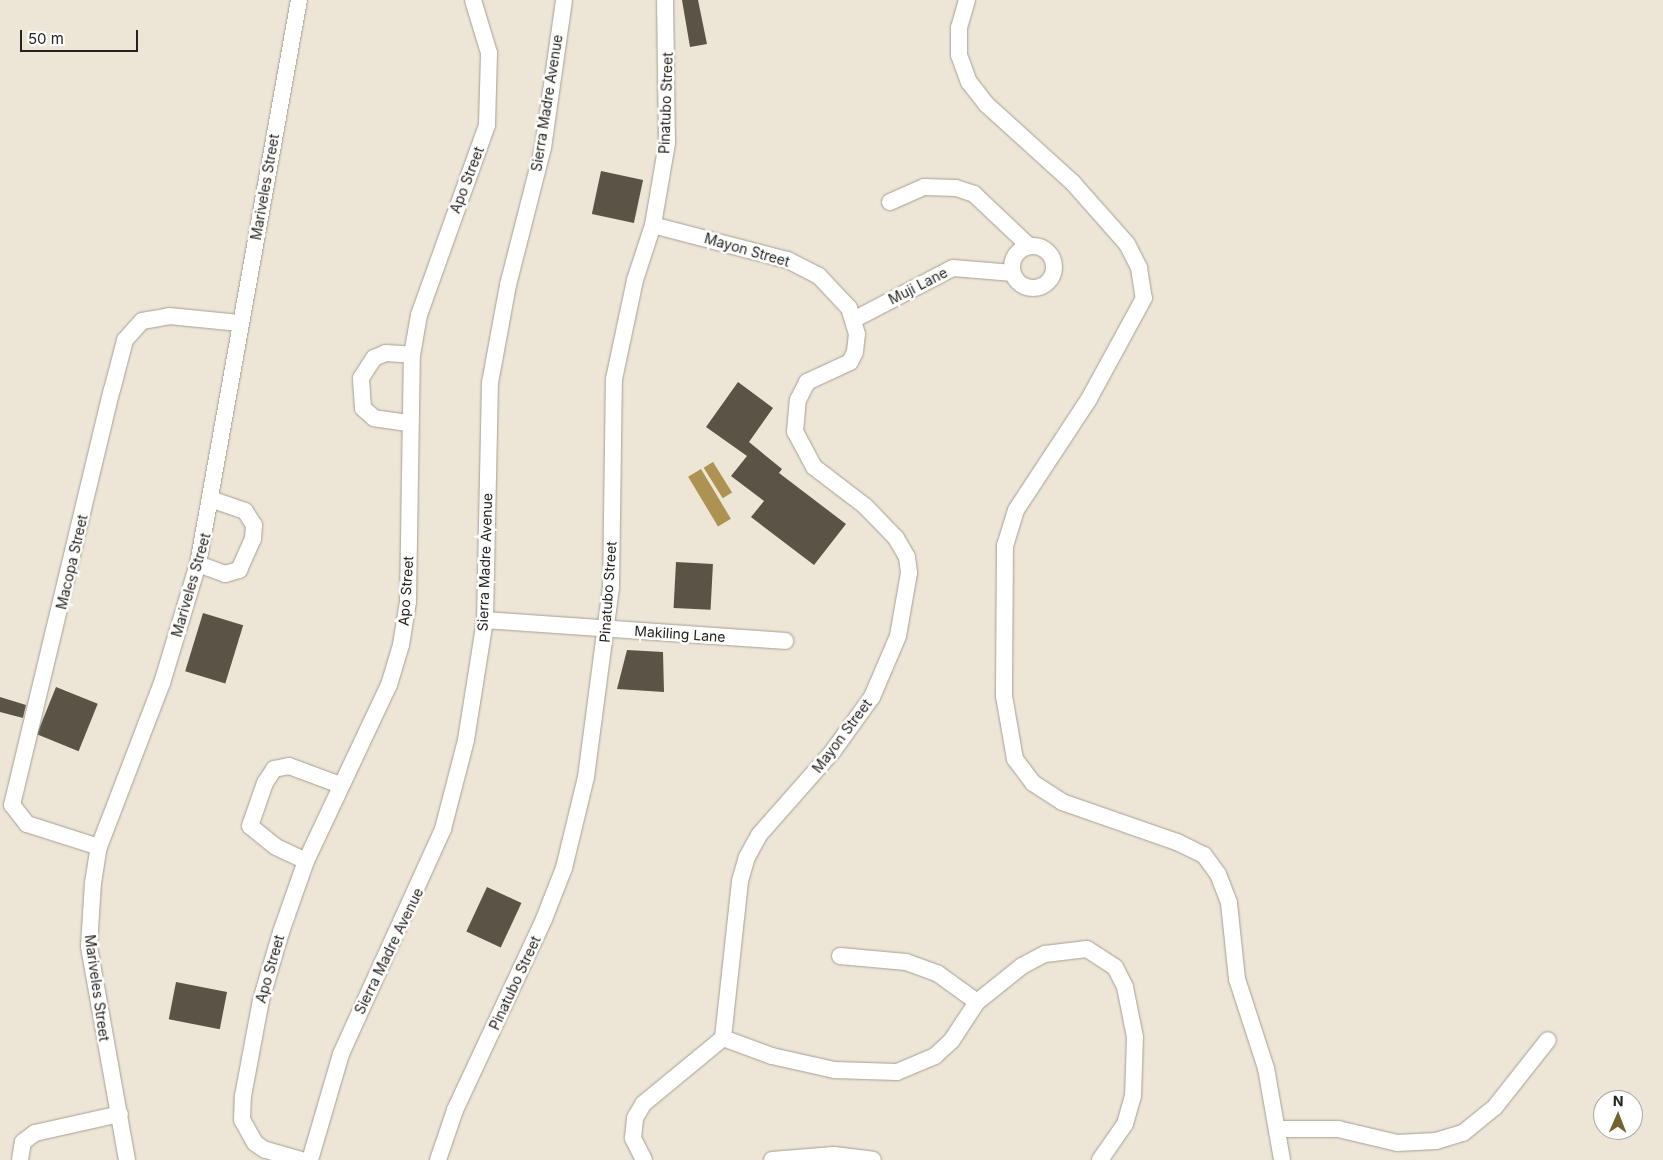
<!DOCTYPE html>
<html>
<head>
<meta charset="utf-8">
<style>
  body { margin:0 }
  #map { position:relative; width:1663px; height:1160px; overflow:hidden; background:#ede6d7; font-family:Inter,sans-serif }
  div>[style] { position:absolute }
  .water>* { inset:0; background:#ad9251; transform-origin:0 0 }
  .building>* { inset:0; background:#5a5447; transform-origin:0 0 }
  .roads { filter:drop-shadow(0 0 1px #a59f90) drop-shadow(0 0 1px #a59f90) }
  .minor>* { height:16px; margin:-8px; padding:0 8px; transform-origin:8px; border-radius:8px; background:#fff }
  .minor>.ring { margin:-8px; padding:0; box-sizing:content-box; background:none; border:16px solid #fff; border-radius:50% }
  span { translate:-50% -50%; white-space:nowrap; text-align:center; line-height:1.15; -webkit-text-stroke:5px #fff; paint-order:stroke }
  .street-label { font-size:14px; color:#25231d }
  .north { position:absolute; left:1593px; top:1090px; width:50px; height:50px; box-sizing:border-box; background:#fff; border:1px solid #a8a7a5; border-radius:50%; rotate:1deg; font-size:14px; font-weight:700; line-height:20px; text-align:center; color:#25231d }
  .north::after { content:''; display:block; margin:auto; width:18px; height:22px; background:#766130; clip-path:polygon(50% 0,100% 100%,50% 72%,0 100%) }
  .scale { position:absolute; left:20px; top:30px; width:118px; height:22px; box-sizing:border-box; border:2px solid #25231d; border-top:0; padding-left:6px; font-size:15px; line-height:18px; white-space:nowrap; color:#25231d; -webkit-text-stroke:4px #fff; paint-order:stroke }
</style>
</head>
<body>
<div id="map">
  <div class="water">
    <div style="left:713px;top:462px;width:36px;height:11px;rotate:58deg"></div>
    <div style="left:701px;top:469px;width:58px;height:15px;rotate:59deg"></div>
  </div>
  <div class="building">
    <div style="clip-path:polygon(682px 0,698px 0,707px 44px,690px 47px)"></div>
    <div style="left:601px;top:171px;width:43px;height:44px;rotate:12deg"></div>
    <div style="clip-path:polygon(738px 382px,773px 408px,749px 442px,782px 469px,779px 473px,846px 524px,814px 565px,751px 517px,764px 501px,731px 476px,747px 456px,706px 427px)"></div>
    <div style="left:676px;top:562px;width:37px;height:46px;rotate:3deg"></div>
    <div style="left:203px;top:613px;width:42px;height:61px;rotate:17deg"></div>
    <div style="clip-path:polygon(627px 650px,663px 652px,664px 692px,617px 689px)"></div>
    <div style="left:56px;top:687px;width:45px;height:51px;rotate:22deg"></div>
    <div style="clip-path:polygon(0 697px,26px 705px,23px 718px,0 712px)"></div>
    <div style="left:487px;top:887px;width:38px;height:49px;rotate:25deg"></div>
    <div style="left:176px;top:982px;width:52px;height:38px;rotate:11deg"></div>
  </div>
  <div class="roads">
    <div class="minor">
      <div style="left:967px;top:0;width:29px;rotate:106deg"></div>
      <div style="left:959px;top:28px;width:27px;rotate:90deg"></div>
      <div style="left:959px;top:55px;width:29px;rotate:70deg"></div>
      <div style="left:969px;top:82px;width:28px;rotate:52deg"></div>
      <div style="left:986px;top:104px;width:118px;rotate:42.2deg"></div>
      <div style="left:1073px;top:183px;width:81px;rotate:48.5deg"></div>
      <div style="left:1127px;top:244px;width:27px;rotate:63deg"></div>
      <div style="left:1139px;top:268px;width:30px;rotate:81deg"></div>
      <div style="left:1144px;top:298px;width:115px;rotate:118.6deg"></div>
      <div style="left:1089px;top:399px;width:133px;rotate:123.3deg"></div>
      <div style="left:1016px;top:510px;width:37px;rotate:107deg"></div>
      <div style="left:1005px;top:545px;width:151px;rotate:90.4deg"></div>
      <div style="left:1004px;top:696px;width:64px;rotate:80.1deg"></div>
      <div style="left:1015px;top:759px;width:30px;rotate:53deg"></div>
      <div style="left:1033px;top:783px;width:35px;rotate:33deg"></div>
      <div style="left:1062px;top:802px;width:122px;rotate:19.2deg"></div>
      <div style="left:1177px;top:842px;width:30px;rotate:26deg"></div>
      <div style="left:1204px;top:855px;width:24px;rotate:54deg"></div>
      <div style="left:1218px;top:874px;width:31px;rotate:69deg"></div>
      <div style="left:1229px;top:903px;width:76px;rotate:84deg"></div>
      <div style="left:1237px;top:979px;width:94px;rotate:72deg"></div>
      <div style="left:1266px;top:1068px;width:93px;rotate:80.1deg"></div>
      <div style="left:890px;top:202px;width:37px;rotate:-24deg"></div>
      <div style="left:924px;top:187px;width:32px;rotate:2deg"></div>
      <div style="left:956px;top:188px;width:19px;rotate:18deg"></div>
      <div style="left:974px;top:194px;width:76px;rotate:43.4deg"></div>
      <div class="ring" style="left:1012px;top:246px;width:26px;height:26px"></div>
      <div style="left:855px;top:319px;width:110px;rotate:-27.5deg"></div>
      <div style="left:953px;top:268px;width:60px;rotate:4.8deg"></div>
      <div style="left:408px;top:423px;width:34px;rotate:-172deg"></div>
      <div style="left:374px;top:418px;width:15px;rotate:-138deg"></div>
      <div style="left:363px;top:408px;width:30px;rotate:-94deg"></div>
      <div style="left:361px;top:378px;width:24px;rotate:-57deg"></div>
      <div style="left:374px;top:358px;width:13px;rotate:-23deg"></div>
      <div style="left:386px;top:353px;width:26px;rotate:4deg"></div>
      <div style="left:198px;top:564px;width:29px;rotate:20deg"></div>
      <div style="left:225px;top:574px;width:15px;rotate:-16deg"></div>
      <div style="left:239px;top:570px;width:34px;rotate:-66deg"></div>
      <div style="left:253px;top:539px;width:14px;rotate:-86deg"></div>
      <div style="left:254px;top:525px;width:17px;rotate:-123deg"></div>
      <div style="left:245px;top:511px;width:34px;rotate:-161deg"></div>
      <div style="left:485px;top:620px;width:301px;rotate:4deg"></div>
      <div style="left:99px;top:847px;width:76px;rotate:-162.3deg"></div>
      <div style="left:27px;top:824px;width:24px;rotate:-128deg"></div>
      <div style="left:12px;top:805px;width:427px;rotate:-76.5deg"></div>
      <div style="left:112px;top:390px;width:52px;rotate:-75.4deg"></div>
      <div style="left:125px;top:340px;width:25px;rotate:-48deg"></div>
      <div style="left:142px;top:321px;width:27px;rotate:-10deg"></div>
      <div style="left:169px;top:316px;width:71px;rotate:5.6deg"></div>
      <div style="left:306px;top:861px;width:33px;rotate:-155deg"></div>
      <div style="left:276px;top:847px;width:33px;rotate:-141deg"></div>
      <div style="left:250px;top:826px;width:46px;rotate:-70.8deg"></div>
      <div style="left:265px;top:783px;width:17px;rotate:-57deg"></div>
      <div style="left:274px;top:769px;width:15px;rotate:-11deg"></div>
      <div style="left:289px;top:766px;width:54px;rotate:20.4deg"></div>
      <div style="left:840px;top:956px;width:66px;rotate:5.2deg"></div>
      <div style="left:906px;top:962px;width:33px;rotate:20deg"></div>
      <div style="left:937px;top:973px;width:49px;rotate:35.9deg"></div>
      <div style="left:723px;top:1038px;width:52px;rotate:20.2deg"></div>
      <div style="left:772px;top:1056px;width:64px;rotate:12.7deg"></div>
      <div style="left:834px;top:1070px;width:63px;rotate:1.8deg"></div>
      <div style="left:897px;top:1072px;width:41px;rotate:-22.8deg"></div>
      <div style="left:935px;top:1056px;width:23px;rotate:-43deg"></div>
      <div style="left:952px;top:1040px;width:45px;rotate:-56.7deg"></div>
      <div style="left:977px;top:1002px;width:58px;rotate:-38.7deg"></div>
      <div style="left:1022px;top:966px;width:26px;rotate:-28deg"></div>
      <div style="left:1045px;top:954px;width:42px;rotate:-6.8deg"></div>
      <div style="left:1087px;top:949px;width:33px;rotate:33deg"></div>
      <div style="left:1115px;top:967px;width:22px;rotate:63deg"></div>
      <div style="left:1125px;top:987px;width:51px;rotate:78.7deg"></div>
      <div style="left:1135px;top:1037px;width:59px;rotate:91.9deg"></div>
      <div style="left:1133px;top:1096px;width:29px;rotate:106deg"></div>
      <div style="left:1125px;top:1124px;width:44px;rotate:124.8deg"></div>
      <div style="left:1278px;top:1129px;width:60px"></div>
      <div style="left:1338px;top:1129px;width:61px;rotate:13.3deg"></div>
      <div style="left:1397px;top:1143px;width:39px;rotate:-3deg"></div>
      <div style="left:1436px;top:1141px;width:28px;rotate:-17deg"></div>
      <div style="left:1463px;top:1133px;width:41px;rotate:-39.1deg"></div>
      <div style="left:1495px;top:1107px;width:85px;rotate:-51.7deg"></div>
      <div style="left:20px;top:1160px;width:18px;rotate:-81deg"></div>
      <div style="left:23px;top:1142px;width:15px;rotate:-37deg"></div>
      <div style="left:35px;top:1133px;width:87px;rotate:-12.6deg"></div>
      <div style="left:127px;top:1160px;width:217px;rotate:-100.1deg"></div>
      <div style="left:89px;top:946px;width:63px;rotate:-86.4deg"></div>
      <div style="left:93px;top:883px;width:36px;rotate:-81deg"></div>
      <div style="left:99px;top:847px;width:176px;rotate:-69deg"></div>
      <div style="left:162px;top:683px;width:124px;rotate:-73.2deg"></div>
      <div style="left:198px;top:564px;width:573px;rotate:-79.85deg"></div>
      <div style="left:301px;top:1160px;width:37px;rotate:-164deg"></div>
      <div style="left:265px;top:1150px;width:12px;rotate:-145deg"></div>
      <div style="left:255px;top:1143px;width:26px;rotate:-119deg"></div>
      <div style="left:242px;top:1120px;width:24px;rotate:-88deg"></div>
      <div style="left:243px;top:1096px;width:98px;rotate:-79.4deg"></div>
      <div style="left:261px;top:1000px;width:71px;rotate:-73.6deg"></div>
      <div style="left:281px;top:932px;width:75px;rotate:-70.6deg"></div>
      <div style="left:306px;top:861px;width:195px;rotate:-64.8deg"></div>
      <div style="left:389px;top:685px;width:42px;rotate:-73.3deg"></div>
      <div style="left:401px;top:645px;width:44px;rotate:-80.8deg"></div>
      <div style="left:408px;top:602px;width:247px;rotate:-89.1deg"></div>
      <div style="left:412px;top:355px;width:41px;rotate:-80.1deg"></div>
      <div style="left:419px;top:315px;width:202px;rotate:-70.3deg"></div>
      <div style="left:487px;top:125px;width:72px;rotate:-88.4deg"></div>
      <div style="left:489px;top:53px;width:55px;rotate:-106.8deg"></div>
      <div style="left:310px;top:1160px;width:110px;rotate:-73.7deg"></div>
      <div style="left:341px;top:1054px;width:247px;rotate:-65.6deg"></div>
      <div style="left:443px;top:829px;width:92px;rotate:-75.5deg"></div>
      <div style="left:466px;top:740px;width:121px;rotate:-81deg"></div>
      <div style="left:485px;top:620px;width:237px;rotate:-88.8deg"></div>
      <div style="left:490px;top:383px;width:100px;rotate:-79.6deg"></div>
      <div style="left:508px;top:285px;width:141px;rotate:-75.7deg"></div>
      <div style="left:543px;top:148px;width:149px;rotate:-81.9deg"></div>
      <div style="left:438px;top:1160px;width:53px;rotate:-71.2deg"></div>
      <div style="left:455px;top:1110px;width:211px;rotate:-65deg"></div>
      <div style="left:544px;top:919px;width:55px;rotate:-68.6deg"></div>
      <div style="left:564px;top:868px;width:94px;rotate:-76.4deg"></div>
      <div style="left:586px;top:777px;width:191px;rotate:-82.5deg"></div>
      <div style="left:611px;top:588px;width:209px;rotate:-89.2deg"></div>
      <div style="left:614px;top:379px;width:101px;rotate:-78deg"></div>
      <div style="left:635px;top:280px;width:58px;rotate:-71.9deg"></div>
      <div style="left:653px;top:225px;width:83px;rotate:-80.3deg"></div>
      <div style="left:667px;top:143px;width:143px;rotate:-90.8deg"></div>
      <div style="left:644px;top:1160px;width:25px;rotate:-117deg"></div>
      <div style="left:633px;top:1138px;width:20px;rotate:-84deg"></div>
      <div style="left:635px;top:1118px;width:16px;rotate:-60deg"></div>
      <div style="left:643px;top:1104px;width:104px;rotate:-39.5deg"></div>
      <div style="left:723px;top:1038px;width:158px;rotate:-83.8deg"></div>
      <div style="left:740px;top:881px;width:25px;rotate:-74deg"></div>
      <div style="left:747px;top:857px;width:25px;rotate:-61deg"></div>
      <div style="left:759px;top:835px;width:112px;rotate:-48.6deg"></div>
      <div style="left:833px;top:751px;width:67px;rotate:-54.2deg"></div>
      <div style="left:872px;top:697px;width:66px;rotate:-66.9deg"></div>
      <div style="left:898px;top:636px;width:64px;rotate:-80.1deg"></div>
      <div style="left:909px;top:573px;width:16px;rotate:-97deg"></div>
      <div style="left:907px;top:557px;width:22px;rotate:-120deg"></div>
      <div style="left:896px;top:538px;width:45px;rotate:-134.1deg"></div>
      <div style="left:865px;top:506px;width:64px;rotate:-142.6deg"></div>
      <div style="left:814px;top:467px;width:40px;rotate:-118deg"></div>
      <div style="left:795px;top:432px;width:32px;rotate:-85deg"></div>
      <div style="left:798px;top:400px;width:20px;rotate:-63deg"></div>
      <div style="left:807px;top:382px;width:47px;rotate:-24.9deg"></div>
      <div style="left:850px;top:362px;width:11px;rotate:-63deg"></div>
      <div style="left:855px;top:352px;width:18px;rotate:-84deg"></div>
      <div style="left:857px;top:334px;width:27px;rotate:-107deg"></div>
      <div style="left:849px;top:308px;width:44px;rotate:-133.2deg"></div>
      <div style="left:819px;top:276px;width:36px;rotate:-153deg"></div>
      <div style="left:787px;top:260px;width:138px;rotate:-165.4deg"></div>
      <div style="left:772px;top:1160px;width:62px;rotate:-4.6deg"></div>
      <div style="left:834px;top:1155px;width:39px;rotate:7deg"></div>
    </div>
  </div>
  <div class="street-label">
    <span style="left:547px;top:103px;rotate:-81deg">Sierra Madre Avenue</span>
    <span style="left:666px;top:103px;rotate:-88deg">Pinatubo Street</span>
    <span style="left:467px;top:180px;rotate:-69deg">Apo Street</span>
    <span style="left:265px;top:187px;rotate:-80deg">Mariveles Street</span>
    <span style="left:747px;top:250px;rotate:16deg">Mayon Street</span>
    <span style="left:918px;top:286px;rotate:-27deg">Muji Lane</span>
    <span style="left:72px;top:562px;rotate:-77deg">Macopa Street</span>
    <span style="left:485px;top:562px;rotate:-88deg">Sierra Madre Avenue</span>
    <span style="left:191px;top:585px;rotate:-74deg">Mariveles Street</span>
    <span style="left:406px;top:591px;rotate:-86deg">Apo Street</span>
    <span style="left:608px;top:592px;rotate:-86deg">Pinatubo Street</span>
    <span style="left:680px;top:634px;rotate:4deg">Makiling Lane</span>
    <span style="left:842px;top:736px;rotate:-53deg">Mayon Street</span>
    <span style="left:389px;top:951px;rotate:-64deg">Sierra Madre Avenue</span>
    <span style="left:270px;top:969px;rotate:-74deg">Apo Street</span>
    <span style="left:515px;top:983px;rotate:-65deg">Pinatubo Street</span>
    <span style="left:97px;top:988px;rotate:82deg">Mariveles Street</span>
  </div>
  <div class="north">N</div>
  <div class="scale">50 m</div>
</div>
</body>
</html>
